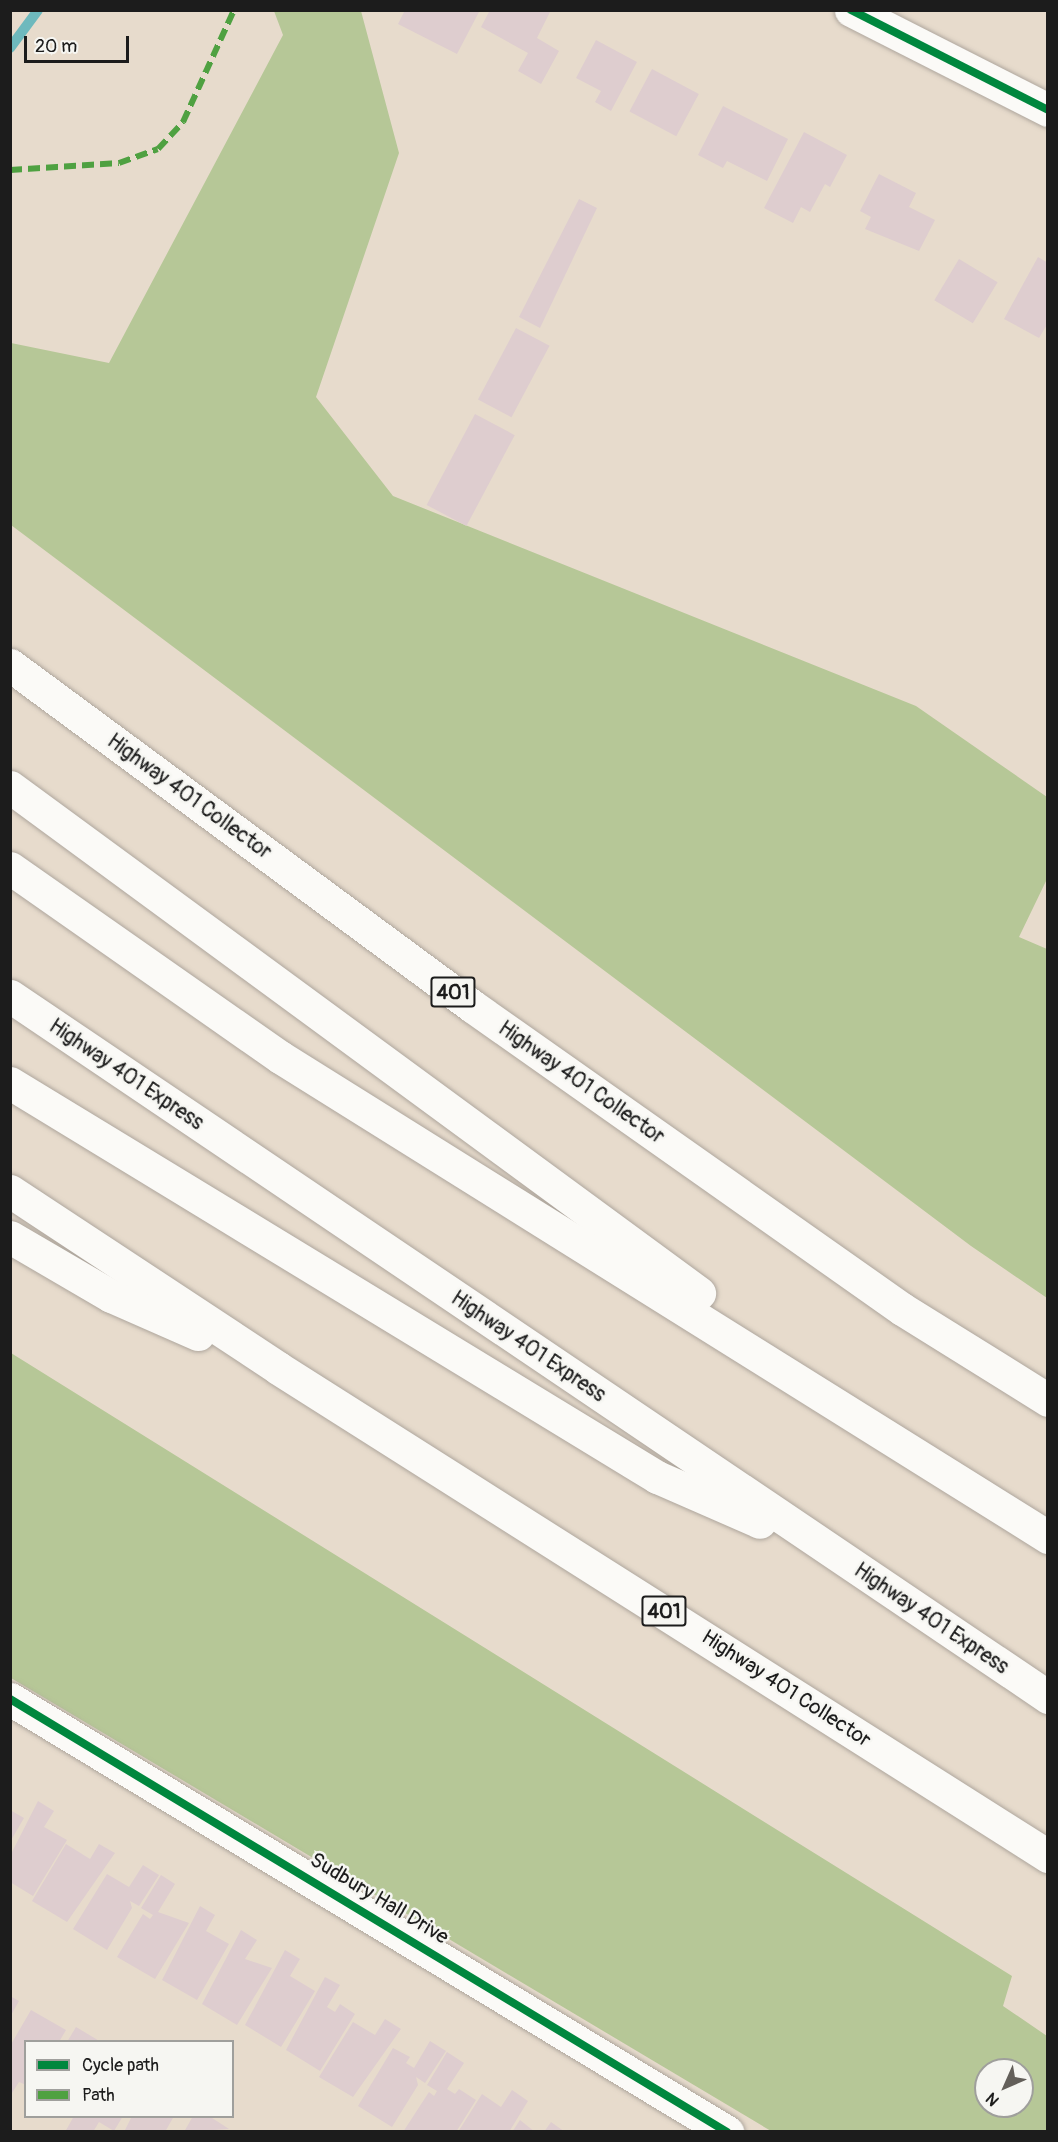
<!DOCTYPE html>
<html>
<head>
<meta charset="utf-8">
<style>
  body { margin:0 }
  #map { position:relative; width:1058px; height:2142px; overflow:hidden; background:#e7dbcc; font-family:Pangolin,sans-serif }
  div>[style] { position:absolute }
  .forest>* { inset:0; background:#b6c797 }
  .stream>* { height:10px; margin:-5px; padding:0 5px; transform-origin:5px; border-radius:5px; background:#6eb9bd }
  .building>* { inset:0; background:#decdcf; transform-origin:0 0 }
  .roads { filter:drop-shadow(0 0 2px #aea69d) drop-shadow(0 0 2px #aea69d) }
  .minor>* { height:33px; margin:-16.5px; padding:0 16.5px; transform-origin:16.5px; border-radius:16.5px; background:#fbfaf7 }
  .highway>* { height:33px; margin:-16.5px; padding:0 16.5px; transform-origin:16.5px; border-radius:16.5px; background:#fbfaf7 }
  .quiet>* { height:6px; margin-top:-3px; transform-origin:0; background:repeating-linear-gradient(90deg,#4fa141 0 12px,transparent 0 18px) }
  .cycleway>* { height:8px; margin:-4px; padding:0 4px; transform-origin:4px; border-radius:4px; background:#00873e }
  span { translate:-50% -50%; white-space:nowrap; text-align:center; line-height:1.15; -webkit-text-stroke:5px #f6f6f2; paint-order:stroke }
  .shield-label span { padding:2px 4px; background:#f6f6f2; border:2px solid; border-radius:4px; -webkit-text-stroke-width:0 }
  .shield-label { font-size:20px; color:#1c1c1c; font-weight:700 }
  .street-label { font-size:21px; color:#1c1c1c }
  .frame { position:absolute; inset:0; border:12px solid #1c1c1c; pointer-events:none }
  .legend { position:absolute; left:24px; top:2040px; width:210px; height:78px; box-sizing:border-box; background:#f6f6f2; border:2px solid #9f9f9c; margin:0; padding:8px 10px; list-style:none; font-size:18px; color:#1c1c1c }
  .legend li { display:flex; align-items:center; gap:12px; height:30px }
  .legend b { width:30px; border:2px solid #9f9f9c }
  .north { position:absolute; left:974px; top:2058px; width:60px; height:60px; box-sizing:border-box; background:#f6f6f2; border:2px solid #9f9f9c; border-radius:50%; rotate:225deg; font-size:16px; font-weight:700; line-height:24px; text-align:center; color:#1c1c1c }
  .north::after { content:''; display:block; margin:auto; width:21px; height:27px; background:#635f5a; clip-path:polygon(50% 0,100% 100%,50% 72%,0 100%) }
  .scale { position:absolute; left:24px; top:36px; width:105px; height:27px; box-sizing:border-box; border:3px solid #1c1c1c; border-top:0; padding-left:8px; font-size:18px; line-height:21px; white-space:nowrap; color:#1c1c1c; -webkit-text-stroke:4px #f6f6f2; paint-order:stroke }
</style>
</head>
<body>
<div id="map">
  <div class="forest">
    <div style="clip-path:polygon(274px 11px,361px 11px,399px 153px,316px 397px,393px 496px,916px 706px,1047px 797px,1047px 879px,1019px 937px,1047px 949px,1047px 1298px,971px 1246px,11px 525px,11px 343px,109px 363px,283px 35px)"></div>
    <div style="clip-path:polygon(evenodd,11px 1353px,1012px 1976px,1003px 2006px,1047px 2036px,1047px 2131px,771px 2131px,11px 1678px,11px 1353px,986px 2070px,1022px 2070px,1022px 2106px,986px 2106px,986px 2070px)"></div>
  </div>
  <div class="stream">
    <div style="left:10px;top:48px;width:47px;rotate:-53.6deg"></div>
  </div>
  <div class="building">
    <div style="clip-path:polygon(405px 10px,480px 10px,457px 54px,398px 24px)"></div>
    <div style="clip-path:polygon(490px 10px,551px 10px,537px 38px,559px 51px,541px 84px,518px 71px,528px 53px,481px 27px)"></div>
    <div style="clip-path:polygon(596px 40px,637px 62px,611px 111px,595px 102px,601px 91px,576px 78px)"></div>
    <div style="left:652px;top:69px;width:53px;height:48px;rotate:28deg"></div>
    <div style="clip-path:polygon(723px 106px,788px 139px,767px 181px,727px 161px,723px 168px,698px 155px)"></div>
    <div style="clip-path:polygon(804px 132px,847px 155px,830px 187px,825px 184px,810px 212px,801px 207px,793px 223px,764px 208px)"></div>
    <div style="clip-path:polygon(879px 174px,916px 193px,909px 207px,935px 220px,919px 251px,865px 229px,871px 217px,860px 211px)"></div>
    <div style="clip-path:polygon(579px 199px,597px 208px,540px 328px,519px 317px)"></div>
    <div style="clip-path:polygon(1038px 257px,1048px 263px,1048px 323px,1039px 338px,1004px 319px)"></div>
    <div style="left:959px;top:259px;width:45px;height:48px;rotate:31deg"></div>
    <div style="left:516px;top:328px;width:38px;height:81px;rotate:28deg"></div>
    <div style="left:475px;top:414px;width:45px;height:103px;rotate:28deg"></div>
    <div style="clip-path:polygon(38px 1801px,54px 1811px,44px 1827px,67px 1840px,33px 1896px,10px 1882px,10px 1856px)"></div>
    <div style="clip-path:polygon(10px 1810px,24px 1818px,10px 1842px)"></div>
    <div style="clip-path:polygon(66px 1844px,90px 1859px,99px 1844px,115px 1853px,67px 1922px,32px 1901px)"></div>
    <div style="clip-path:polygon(143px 1865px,159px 1875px,139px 1906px,130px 1901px,132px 1908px,107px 1950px,73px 1929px,107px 1874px,129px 1887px)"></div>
    <div style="clip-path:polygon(161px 1875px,175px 1884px,158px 1912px,189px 1923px,155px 1979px,117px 1957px,143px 1914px,150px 1919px,153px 1915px,141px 1908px)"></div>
    <div style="clip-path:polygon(200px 1906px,215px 1915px,206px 1931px,229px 1944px,197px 2000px,162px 1980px)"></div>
    <div style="clip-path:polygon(241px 1930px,257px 1940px,245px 1959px,272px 1968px,237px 2025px,202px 2004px)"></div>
    <div style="clip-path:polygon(285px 1950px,300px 1959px,290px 1976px,315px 1991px,281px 2047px,245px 2025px)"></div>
    <div style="clip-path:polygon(325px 1977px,340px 1985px,327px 2007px,335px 2012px,340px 2004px,355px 2014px,320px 2071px,286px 2050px)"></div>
    <div style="clip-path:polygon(10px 1996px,19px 2001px,10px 2017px)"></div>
    <div style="clip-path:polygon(31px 2010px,66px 2030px,59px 2042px,26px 2042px,26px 2085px,19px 2082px,10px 2096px,10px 2046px)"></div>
    <div style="clip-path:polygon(385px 2019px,401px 2029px,353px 2097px,319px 2077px,353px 2022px,375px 2035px)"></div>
    <div style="clip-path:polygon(76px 2027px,101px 2042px,67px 2042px)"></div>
    <div style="clip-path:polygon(430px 2041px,446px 2051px,425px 2083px,416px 2077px,418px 2085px,392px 2127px,358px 2106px,393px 2048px,410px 2057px,406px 2063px,414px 2068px)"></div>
    <div style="clip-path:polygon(447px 2052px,464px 2063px,447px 2089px,455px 2094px,459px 2089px,476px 2100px,456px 2132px,403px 2132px,429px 2092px,434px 2096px,437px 2091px,427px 2085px)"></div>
    <div style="clip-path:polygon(512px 2090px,528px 2101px,509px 2132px,458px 2132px,482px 2094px,501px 2107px)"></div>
    <div style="clip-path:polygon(74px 2116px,123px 2116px,114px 2131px,99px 2122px,93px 2132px,65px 2132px)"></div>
    <div style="clip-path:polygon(132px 2116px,174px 2116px,165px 2132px,124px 2132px)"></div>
    <div style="clip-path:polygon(193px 2116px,209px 2116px,229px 2129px,184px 2132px)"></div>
    <div style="clip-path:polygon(520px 2120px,535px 2132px,512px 2132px)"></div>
    <div style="clip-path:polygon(551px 2122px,565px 2132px,544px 2132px)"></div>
  </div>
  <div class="roads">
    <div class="minor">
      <div style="left:851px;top:10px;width:221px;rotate:26.9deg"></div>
      <div style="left:10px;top:1699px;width:838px;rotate:31.13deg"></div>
    </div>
    <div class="highway">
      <div style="left:10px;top:665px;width:574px;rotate:36.43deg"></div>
      <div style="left:472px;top:1006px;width:526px;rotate:35.17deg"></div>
      <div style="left:902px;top:1309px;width:172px;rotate:31.9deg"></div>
      <div style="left:10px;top:787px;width:855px;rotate:36.29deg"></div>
      <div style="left:10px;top:868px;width:330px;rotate:35deg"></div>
      <div style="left:280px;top:1057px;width:906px;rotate:32.01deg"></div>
      <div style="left:10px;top:996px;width:1253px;rotate:34.03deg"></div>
      <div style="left:10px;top:1083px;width:758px;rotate:31.34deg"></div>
      <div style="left:657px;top:1477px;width:112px;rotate:23.6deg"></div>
      <div style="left:10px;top:1191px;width:321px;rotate:33.4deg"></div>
      <div style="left:278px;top:1368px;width:912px;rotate:32.37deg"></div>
      <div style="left:10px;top:1237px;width:117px;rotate:30.3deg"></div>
      <div style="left:111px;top:1296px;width:95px;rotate:23.6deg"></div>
    </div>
  </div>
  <div class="quiet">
    <div style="left:10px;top:170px;width:109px;rotate:-3.7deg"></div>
    <div style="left:119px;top:163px;width:41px;rotate:-19.7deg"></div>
    <div style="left:158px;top:149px;width:37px;rotate:-47deg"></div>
    <div style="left:183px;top:122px;width:123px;rotate:-65.5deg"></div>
  </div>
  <div class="cycleway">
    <div style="left:851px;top:10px;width:221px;rotate:26.9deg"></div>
    <div style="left:10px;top:1699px;width:838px;rotate:31.13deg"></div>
  </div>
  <div class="shield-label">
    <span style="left:453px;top:992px">401</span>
    <span style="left:664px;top:1611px">401</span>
  </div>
  <div class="street-label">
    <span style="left:189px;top:797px;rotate:36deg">Highway 401 Collector</span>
    <span style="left:126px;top:1075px;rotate:34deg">Highway 401 Express</span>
    <span style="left:581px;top:1083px;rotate:35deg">Highway 401 Collector</span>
    <span style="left:528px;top:1347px;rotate:34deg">Highway 401 Express</span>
    <span style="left:931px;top:1619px;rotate:34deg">Highway 401 Express</span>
    <span style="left:786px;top:1689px;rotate:33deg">Highway 401 Collector</span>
    <span style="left:379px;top:1899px;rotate:31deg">Sudbury Hall Drive</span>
  </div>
  <div class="frame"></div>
  <ul class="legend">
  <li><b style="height:8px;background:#00873e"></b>Cycle path</li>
  <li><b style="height:8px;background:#4fa141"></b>Path</li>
  </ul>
  <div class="north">N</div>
  <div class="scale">20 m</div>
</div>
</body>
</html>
